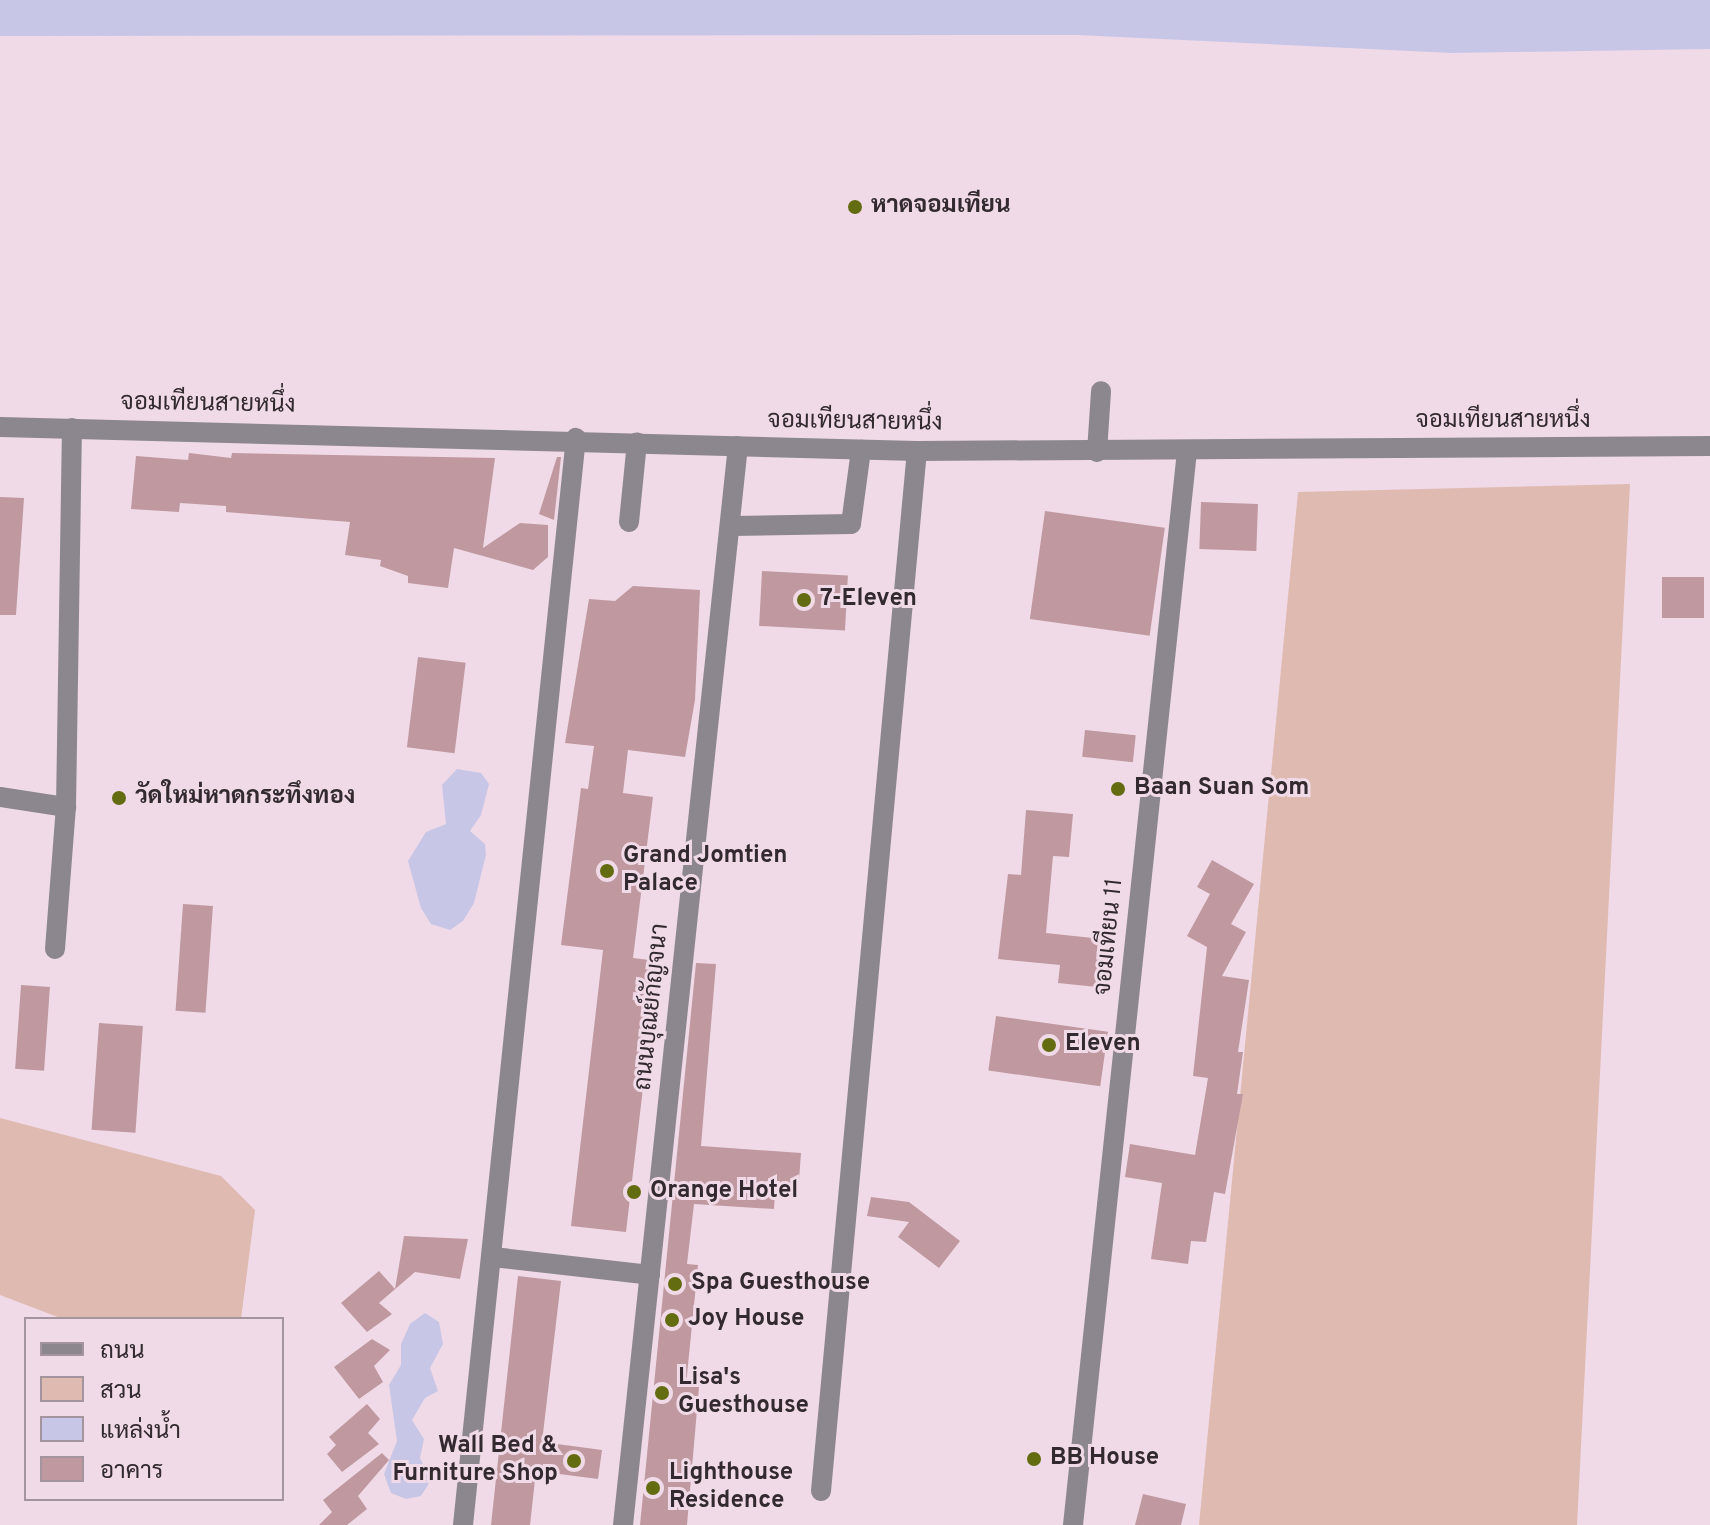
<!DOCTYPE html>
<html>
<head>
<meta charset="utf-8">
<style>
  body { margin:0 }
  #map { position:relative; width:1710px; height:1525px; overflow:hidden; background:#f0dae7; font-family:Overpass,Sarabun,sans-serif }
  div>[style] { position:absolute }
  .green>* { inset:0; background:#dfbab1 }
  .water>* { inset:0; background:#c8c6e7 }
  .building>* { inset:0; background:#bf999f; transform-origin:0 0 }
  .minor>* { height:20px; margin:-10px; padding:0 10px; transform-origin:10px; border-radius:10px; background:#8c878f }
  .dots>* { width:22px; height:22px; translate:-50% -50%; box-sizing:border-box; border:4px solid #f0dae7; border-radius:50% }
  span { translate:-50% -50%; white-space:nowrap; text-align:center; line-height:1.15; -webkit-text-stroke:6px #f0dae7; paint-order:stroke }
  .poi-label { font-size:24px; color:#322a2f; font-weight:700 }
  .left { translate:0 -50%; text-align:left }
  .right { translate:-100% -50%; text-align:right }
  .street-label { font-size:24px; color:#322a2f }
  .legend { position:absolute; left:24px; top:1317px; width:260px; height:184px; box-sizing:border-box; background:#f0dae7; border:2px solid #a4949d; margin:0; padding:10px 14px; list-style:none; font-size:24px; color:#322a2f }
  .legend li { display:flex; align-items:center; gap:16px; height:40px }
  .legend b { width:40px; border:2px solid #a4949d }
</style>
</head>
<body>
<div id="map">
  <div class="green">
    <div style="clip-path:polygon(1630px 484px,1577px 1525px,1199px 1525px,1298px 492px)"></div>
    <div style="clip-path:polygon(0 1118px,221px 1176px,255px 1210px,241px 1319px,63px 1319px,0 1295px)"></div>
  </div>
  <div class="water">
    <div style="clip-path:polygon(0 0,1710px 0,1710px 49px,1452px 53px,1077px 35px,0 36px)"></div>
    <div style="clip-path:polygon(457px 769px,481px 773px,489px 784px,481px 815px,470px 831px,485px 844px,486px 855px,474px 903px,463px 921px,450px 930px,431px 924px,421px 908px,408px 861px,426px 832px,446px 824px,442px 785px)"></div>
    <div style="clip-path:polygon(425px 1313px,439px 1322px,443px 1344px,430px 1368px,438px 1391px,425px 1398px,412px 1420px,424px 1439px,420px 1458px,431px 1480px,421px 1496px,406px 1499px,391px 1493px,384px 1474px,397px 1441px,389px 1385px,401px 1365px,401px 1344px,410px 1324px)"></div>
  </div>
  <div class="building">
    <div style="clip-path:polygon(189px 453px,231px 458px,232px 453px,495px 458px,483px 548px,520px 523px,548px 525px,548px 557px,533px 570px,454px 548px,448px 588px,408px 583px,408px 576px,380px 566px,381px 560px,345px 555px,350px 522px,226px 512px,226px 506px,180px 503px,179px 512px,131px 509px,136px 456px,188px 460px)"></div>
    <div style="clip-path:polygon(557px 457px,561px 457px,554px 520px,539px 514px)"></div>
    <div style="clip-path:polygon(0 497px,24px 498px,16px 615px,0 615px)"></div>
    <div style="left:1201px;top:502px;width:57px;height:47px;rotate:2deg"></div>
    <div style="left:1045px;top:511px;width:121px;height:109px;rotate:8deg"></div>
    <div style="left:762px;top:571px;width:86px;height:55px;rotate:3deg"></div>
    <div style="left:1704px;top:577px;width:41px;height:42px;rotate:90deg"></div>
    <div style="clip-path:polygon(633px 586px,700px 590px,695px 700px,685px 757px,628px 750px,623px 793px,653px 797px,633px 958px,658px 961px,626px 1232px,571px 1226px,603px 950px,561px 945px,581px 788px,588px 789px,594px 746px,565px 743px,589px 599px,615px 601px)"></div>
    <div style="left:418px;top:657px;width:48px;height:91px;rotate:7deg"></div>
    <div style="left:1085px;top:730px;width:51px;height:27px;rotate:6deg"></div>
    <div style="clip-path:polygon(1026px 810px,1073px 814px,1069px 857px,1053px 856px,1046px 933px,1102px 939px,1097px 987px,1058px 983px,1060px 965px,998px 959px,1008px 874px,1021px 875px)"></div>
    <div style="clip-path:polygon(1212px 860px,1254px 884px,1231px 924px,1246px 932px,1222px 976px,1249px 980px,1238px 1052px,1243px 1052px,1237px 1094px,1243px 1094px,1225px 1194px,1214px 1192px,1206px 1242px,1191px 1241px,1188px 1264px,1151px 1259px,1162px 1183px,1125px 1177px,1130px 1144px,1195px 1155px,1208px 1078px,1193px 1076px,1207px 947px,1187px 936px,1210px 894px,1197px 887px)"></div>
    <div style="left:183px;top:904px;width:30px;height:107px;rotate:4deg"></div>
    <div style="clip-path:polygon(696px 963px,716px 964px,701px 1146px,801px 1153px,798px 1194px,775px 1192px,774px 1209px,694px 1204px,687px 1264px,698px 1265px,686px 1385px,699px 1387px,687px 1525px,640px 1525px)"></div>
    <div style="left:21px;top:985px;width:29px;height:84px;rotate:4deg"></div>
    <div style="left:996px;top:1016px;width:113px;height:55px;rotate:8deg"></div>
    <div style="left:99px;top:1023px;width:44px;height:107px;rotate:4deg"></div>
    <div style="clip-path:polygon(871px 1197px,909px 1202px,960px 1241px,939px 1268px,898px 1237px,909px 1222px,867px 1216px)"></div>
    <div style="clip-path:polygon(404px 1236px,468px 1239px,460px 1279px,415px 1272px,379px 1303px,392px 1314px,367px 1332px,341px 1303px,379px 1271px,395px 1289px)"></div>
    <div style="clip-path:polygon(518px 1276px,561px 1281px,542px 1442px,602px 1450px,598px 1479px,536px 1471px,530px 1525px,491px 1525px)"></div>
    <div style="clip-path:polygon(372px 1339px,390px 1350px,374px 1366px,383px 1382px,359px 1399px,334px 1367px)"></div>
    <div style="clip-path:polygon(367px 1404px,380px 1419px,368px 1433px,379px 1444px,342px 1472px,327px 1454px,336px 1445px,329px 1437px)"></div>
    <div style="clip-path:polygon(382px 1453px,389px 1460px,358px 1496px,367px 1509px,347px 1525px,319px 1525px,332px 1512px,323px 1500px)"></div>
    <div style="clip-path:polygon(1143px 1494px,1186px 1504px,1181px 1525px,1135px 1525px)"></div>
  </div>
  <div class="minor">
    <div style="left:0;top:427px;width:917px;rotate:1.5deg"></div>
    <div style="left:917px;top:451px;width:793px;rotate:-0.36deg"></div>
    <div style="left:1097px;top:452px;width:61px;rotate:-86.2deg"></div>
    <div style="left:629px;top:522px;width:80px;rotate:-84.3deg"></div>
    <div style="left:732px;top:526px;width:119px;rotate:-1deg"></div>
    <div style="left:851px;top:524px;width:75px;rotate:-82.3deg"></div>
    <div style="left:0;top:797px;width:67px;rotate:8.6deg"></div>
    <div style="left:55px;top:949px;width:142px;rotate:-85.6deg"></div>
    <div style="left:66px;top:807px;width:379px;rotate:-89.1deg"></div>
    <div style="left:493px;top:1257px;width:158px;rotate:6.5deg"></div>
    <div style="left:821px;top:1491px;width:1044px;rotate:-84.73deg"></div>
    <div style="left:463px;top:1525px;width:1093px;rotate:-84.07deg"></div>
    <div style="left:623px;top:1525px;width:1085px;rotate:-83.92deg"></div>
    <div style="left:1073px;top:1525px;width:1080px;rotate:-83.94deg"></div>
  </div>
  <div class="dots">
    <div style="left:855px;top:207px;background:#646c11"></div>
    <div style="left:804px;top:600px;background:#646c11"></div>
    <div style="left:1118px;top:789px;background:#646c11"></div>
    <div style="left:119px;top:798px;background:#646c11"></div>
    <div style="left:607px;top:871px;background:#646c11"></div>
    <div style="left:1049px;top:1045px;background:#646c11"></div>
    <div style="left:634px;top:1192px;background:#646c11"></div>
    <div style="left:675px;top:1284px;background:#646c11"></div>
    <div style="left:672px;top:1320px;background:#646c11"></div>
    <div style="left:662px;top:1393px;background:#646c11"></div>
    <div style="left:1034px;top:1459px;background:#646c11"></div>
    <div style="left:574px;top:1461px;background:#646c11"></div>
    <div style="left:653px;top:1488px;background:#646c11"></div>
  </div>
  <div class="poi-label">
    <span class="left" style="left:871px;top:207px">หาดจอมเทียน</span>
    <span class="left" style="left:820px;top:600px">7-Eleven</span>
    <span class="left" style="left:1134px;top:789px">Baan Suan Som</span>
    <span class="left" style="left:135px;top:798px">วัดใหม่หาดกระทึงทอง</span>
    <span class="left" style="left:623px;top:871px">Grand Jomtien<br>Palace</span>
    <span class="left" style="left:1065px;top:1045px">Eleven</span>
    <span class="left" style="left:650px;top:1192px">Orange Hotel</span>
    <span class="left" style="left:691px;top:1284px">Spa Guesthouse</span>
    <span class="left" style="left:688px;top:1320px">Joy House</span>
    <span class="left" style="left:678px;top:1393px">Lisa's<br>Guesthouse</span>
    <span class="right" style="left:558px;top:1461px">Wall Bed &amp;<br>Furniture Shop</span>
    <span class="left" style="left:1050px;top:1459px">BB House</span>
    <span class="left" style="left:669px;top:1488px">Lighthouse<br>Residence</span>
  </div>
  <div class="street-label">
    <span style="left:208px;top:405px;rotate:1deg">จอมเทียนสายหนึ่ง</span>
    <span style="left:1503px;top:422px">จอมเทียนสายหนึ่ง</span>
    <span style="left:855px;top:423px;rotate:1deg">จอมเทียนสายหนึ่ง</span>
    <span style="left:1110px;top:937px;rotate:-84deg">จอมเทียน 11</span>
    <span style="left:653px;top:1007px;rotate:-84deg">ถนนบุณย์กัญจนา</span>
  </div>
  <ul class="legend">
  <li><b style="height:10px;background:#8c878f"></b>ถนน</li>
  <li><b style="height:22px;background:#dfbab1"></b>สวน</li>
  <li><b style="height:22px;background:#c8c6e7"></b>แหล่งน้ำ</li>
  <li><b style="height:22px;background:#bf999f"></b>อาคาร</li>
  </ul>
</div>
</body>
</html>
